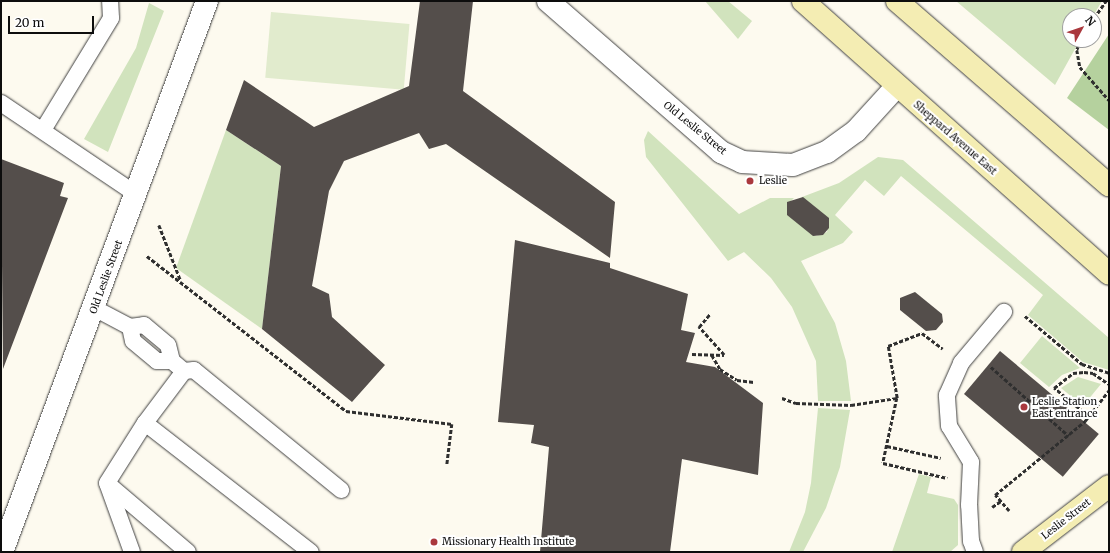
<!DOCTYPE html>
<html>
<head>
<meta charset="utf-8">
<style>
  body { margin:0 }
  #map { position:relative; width:1110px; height:553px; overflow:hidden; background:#fdfaef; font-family:Merriweather,serif }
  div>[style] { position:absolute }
  .green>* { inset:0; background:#d1e3bd }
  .forest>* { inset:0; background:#b5d19e }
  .pitch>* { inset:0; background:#e1ebcd; transform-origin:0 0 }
  .building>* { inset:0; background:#544e4b; transform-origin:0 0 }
  .path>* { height:2.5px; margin-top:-1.25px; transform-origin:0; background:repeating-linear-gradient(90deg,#2f2f2f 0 4px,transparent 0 6px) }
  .roads { filter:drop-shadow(0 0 1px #404040) drop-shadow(0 0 1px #404040) }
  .service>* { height:16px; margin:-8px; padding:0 8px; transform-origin:8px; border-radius:8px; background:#fff }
  .minor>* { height:22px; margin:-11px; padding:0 11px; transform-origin:11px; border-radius:11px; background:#fff }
  .secondary>* { height:22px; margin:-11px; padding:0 11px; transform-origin:11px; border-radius:11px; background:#f4edb3 }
  .dots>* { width:11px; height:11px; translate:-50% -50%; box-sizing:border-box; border:2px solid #fff; border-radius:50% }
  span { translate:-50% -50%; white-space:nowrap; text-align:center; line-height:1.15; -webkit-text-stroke:4px #fff; paint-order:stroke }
  .street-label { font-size:10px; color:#0d0d0d }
  .poi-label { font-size:10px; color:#0d0d0d }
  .left { translate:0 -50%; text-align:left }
  .frame { position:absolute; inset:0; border:2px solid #0d0d0d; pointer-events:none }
  .north { position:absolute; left:1062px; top:8px; width:40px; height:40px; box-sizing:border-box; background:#fff; border:1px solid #9e9e9e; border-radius:50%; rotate:50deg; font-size:11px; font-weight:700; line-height:16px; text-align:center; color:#0d0d0d }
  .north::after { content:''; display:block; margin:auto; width:14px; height:18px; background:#aa383d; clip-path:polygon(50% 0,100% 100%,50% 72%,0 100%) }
  .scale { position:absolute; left:8px; top:16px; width:86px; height:18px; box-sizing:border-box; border:2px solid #0d0d0d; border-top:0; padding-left:5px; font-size:12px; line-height:14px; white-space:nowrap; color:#0d0d0d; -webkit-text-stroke:3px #fff; paint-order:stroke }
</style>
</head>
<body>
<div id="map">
  <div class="green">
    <div style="clip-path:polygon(705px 1px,728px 1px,752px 21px,738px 39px)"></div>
    <div style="clip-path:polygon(956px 1px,1102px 1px,1093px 16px,1070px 16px,1070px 40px,1080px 40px,1055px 85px)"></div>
    <div style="clip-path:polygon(149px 3px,164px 11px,108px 152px,84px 139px,136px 48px)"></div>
    <div style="clip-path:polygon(226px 130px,281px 166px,262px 329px,176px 268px)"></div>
    <div style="clip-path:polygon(648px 131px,739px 214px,770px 198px,794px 198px,787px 205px,787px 214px,816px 236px,827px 232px,829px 220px,802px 197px,839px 183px,878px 157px,903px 160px,1109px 338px,1109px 370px,1083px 362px,1028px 315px,1043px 295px,901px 176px,884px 196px,865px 180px,835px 215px,853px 232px,843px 243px,801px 261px,835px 323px,846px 361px,851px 401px,818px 401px,816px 361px,792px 307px,771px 278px,744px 252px,728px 261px,646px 157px,644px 140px)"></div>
    <div style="clip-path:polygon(1042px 336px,1080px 368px,1062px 375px,1049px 387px,1020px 363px)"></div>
    <div style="clip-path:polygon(1078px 377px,1101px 384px,1083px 406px,1061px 388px)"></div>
    <div style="clip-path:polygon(818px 408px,850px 410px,840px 467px,826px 508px,803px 552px,789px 552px,805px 512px,811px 483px)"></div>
    <div style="clip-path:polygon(919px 474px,931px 477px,927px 493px,954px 499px,958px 505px,958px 545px,950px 552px,892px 552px)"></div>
  </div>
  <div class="forest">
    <div style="clip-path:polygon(1109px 34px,1109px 130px,1067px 98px)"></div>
  </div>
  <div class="pitch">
    <div style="left:271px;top:12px;width:139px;height:66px;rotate:5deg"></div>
  </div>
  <div class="building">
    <div style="clip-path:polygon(420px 1px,473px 1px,463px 91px,615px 202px,610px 258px,446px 144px,429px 149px,419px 133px,344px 161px,329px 191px,312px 286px,329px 294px,332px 317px,385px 365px,352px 402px,262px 329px,281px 166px,226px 130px,244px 80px,314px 127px,409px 86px)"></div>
    <div style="clip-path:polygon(1px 159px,64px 183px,60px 196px,68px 198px,3px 369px)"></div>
    <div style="clip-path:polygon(803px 197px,829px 218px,829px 228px,823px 235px,813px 236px,787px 215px,787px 202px)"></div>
    <div style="clip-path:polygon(515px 240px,610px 263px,610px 268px,688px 294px,681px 330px,695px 333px,686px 362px,715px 367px,763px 403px,758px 475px,682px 459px,670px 552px,540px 552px,549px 447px,531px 443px,534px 425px,498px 422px)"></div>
    <div style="clip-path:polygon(915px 292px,942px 314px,943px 322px,936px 330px,926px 331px,900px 310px,900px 298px)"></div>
    <div style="left:1000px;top:351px;width:129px;height:56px;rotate:40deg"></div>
  </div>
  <div class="path">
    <div style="left:1094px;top:18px;width:21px;rotate:-55deg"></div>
    <div style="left:1081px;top:40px;width:11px;rotate:112deg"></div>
    <div style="left:1077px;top:50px;width:17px;rotate:80deg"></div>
    <div style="left:1080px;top:67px;width:44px;rotate:48.7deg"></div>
    <div style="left:159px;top:225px;width:60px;rotate:68.6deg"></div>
    <div style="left:147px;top:256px;width:252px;rotate:37.9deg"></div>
    <div style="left:346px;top:411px;width:107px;rotate:7deg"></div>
    <div style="left:452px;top:424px;width:41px;rotate:97deg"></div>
    <div style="left:1025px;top:316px;width:75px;rotate:40.1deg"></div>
    <div style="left:1082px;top:364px;width:28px;rotate:18deg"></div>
    <div style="left:692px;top:354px;width:32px;rotate:2deg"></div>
    <div style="left:724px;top:355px;width:38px;rotate:-132deg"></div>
    <div style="left:699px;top:327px;width:17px;rotate:-50deg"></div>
    <div style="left:712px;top:355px;width:16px;rotate:60deg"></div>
    <div style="left:720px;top:369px;width:20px;rotate:33deg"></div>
    <div style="left:737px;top:380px;width:17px;rotate:7deg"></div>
    <div style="left:991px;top:367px;width:104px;rotate:41.5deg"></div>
    <div style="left:782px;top:398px;width:15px;rotate:20deg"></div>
    <div style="left:796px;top:403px;width:55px;rotate:2.1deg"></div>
    <div style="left:851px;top:405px;width:47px;rotate:-8.7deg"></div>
    <div style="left:897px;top:398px;width:53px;rotate:-99.8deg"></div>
    <div style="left:888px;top:346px;width:36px;rotate:-21deg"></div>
    <div style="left:922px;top:333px;width:26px;rotate:37deg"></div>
    <div style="left:897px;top:398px;width:66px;rotate:102.2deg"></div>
    <div style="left:883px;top:463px;width:66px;rotate:13.2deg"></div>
    <div style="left:1088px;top:416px;width:44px;rotate:-140.5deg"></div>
    <div style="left:1054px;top:388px;width:24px;rotate:-38deg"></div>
    <div style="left:1073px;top:373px;width:11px;rotate:-5deg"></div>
    <div style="left:1084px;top:372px;width:9px;rotate:6deg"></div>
    <div style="left:1093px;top:373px;width:19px;rotate:35deg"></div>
    <div style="left:887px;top:446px;width:55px;rotate:12.5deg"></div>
    <div style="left:992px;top:507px;width:11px;rotate:-34deg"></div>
    <div style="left:1009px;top:511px;width:21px;rotate:-131deg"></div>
    <div style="left:995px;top:495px;width:117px;rotate:-39.4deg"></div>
    <div style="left:1085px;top:421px;width:39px;rotate:-52deg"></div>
  </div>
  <div class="roads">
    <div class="service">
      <div style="left:1px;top:103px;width:163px;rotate:34deg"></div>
      <div style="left:43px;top:130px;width:131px;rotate:-58.7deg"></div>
      <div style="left:111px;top:18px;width:17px;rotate:-93deg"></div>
      <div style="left:94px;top:308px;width:41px;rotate:27.8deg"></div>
      <div style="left:130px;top:327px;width:14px;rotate:78deg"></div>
      <div style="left:133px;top:341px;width:31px;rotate:40deg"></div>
      <div style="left:157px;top:361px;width:15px"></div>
      <div style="left:130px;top:327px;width:14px;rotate:-8deg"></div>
      <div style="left:144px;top:325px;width:31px;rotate:40deg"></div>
      <div style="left:168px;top:345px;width:16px;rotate:76deg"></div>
      <div style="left:172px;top:361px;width:16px;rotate:40deg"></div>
      <div style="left:184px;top:371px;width:10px;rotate:-6deg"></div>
      <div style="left:194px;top:370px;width:190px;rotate:39.2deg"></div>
      <div style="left:145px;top:423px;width:210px;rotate:37.9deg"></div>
      <div style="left:108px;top:484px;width:105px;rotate:40.4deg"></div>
      <div style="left:132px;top:552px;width:73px;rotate:-109.9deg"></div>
      <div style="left:107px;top:483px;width:71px;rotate:-57.7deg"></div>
      <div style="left:145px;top:423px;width:65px;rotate:-53.1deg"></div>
      <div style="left:975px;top:552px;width:12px;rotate:-110deg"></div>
      <div style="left:971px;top:541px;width:36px;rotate:-93deg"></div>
      <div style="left:969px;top:505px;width:43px;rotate:-87.3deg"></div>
      <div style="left:971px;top:462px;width:42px;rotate:-121.4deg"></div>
      <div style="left:949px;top:426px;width:31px;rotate:-94deg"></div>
      <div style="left:947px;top:395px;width:35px;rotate:-66deg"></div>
      <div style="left:961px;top:363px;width:67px;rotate:-49.9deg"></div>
    </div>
    <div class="minor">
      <div style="left:548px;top:1px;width:230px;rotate:41.1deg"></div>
      <div style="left:721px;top:152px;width:23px;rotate:25deg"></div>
      <div style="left:742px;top:162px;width:51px;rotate:3.4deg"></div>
      <div style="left:793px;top:165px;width:36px;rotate:-21deg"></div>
      <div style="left:827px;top:152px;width:36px;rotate:-36deg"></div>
      <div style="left:856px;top:131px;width:59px;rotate:-47.7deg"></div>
      <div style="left:2px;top:552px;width:588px;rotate:-69.59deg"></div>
    </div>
    <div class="secondary">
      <div style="left:803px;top:1px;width:410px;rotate:41.7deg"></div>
      <div style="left:897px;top:1px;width:281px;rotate:41deg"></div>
      <div style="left:1023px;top:552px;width:108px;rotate:-37.5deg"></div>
    </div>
  </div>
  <div class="dots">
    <div style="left:750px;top:181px;background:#aa383d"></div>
    <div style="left:1024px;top:407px;background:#aa383d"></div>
    <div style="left:434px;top:542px;background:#aa383d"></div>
  </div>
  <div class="street-label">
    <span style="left:695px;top:128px;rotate:39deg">Old Leslie Street</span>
    <span style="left:955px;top:138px;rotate:41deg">Sheppard Avenue East</span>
    <span style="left:106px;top:277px;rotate:-70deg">Old Leslie Street</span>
    <span style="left:1066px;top:519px;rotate:-38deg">Leslie Street</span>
  </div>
  <div class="poi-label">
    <span class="left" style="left:759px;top:181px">Leslie</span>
    <span class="left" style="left:1032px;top:407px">Leslie Station<br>East entrance</span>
    <span class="left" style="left:442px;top:542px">Missionary Health Institute</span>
  </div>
  <div class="frame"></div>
  <div class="north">N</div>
  <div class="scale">20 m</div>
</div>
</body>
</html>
